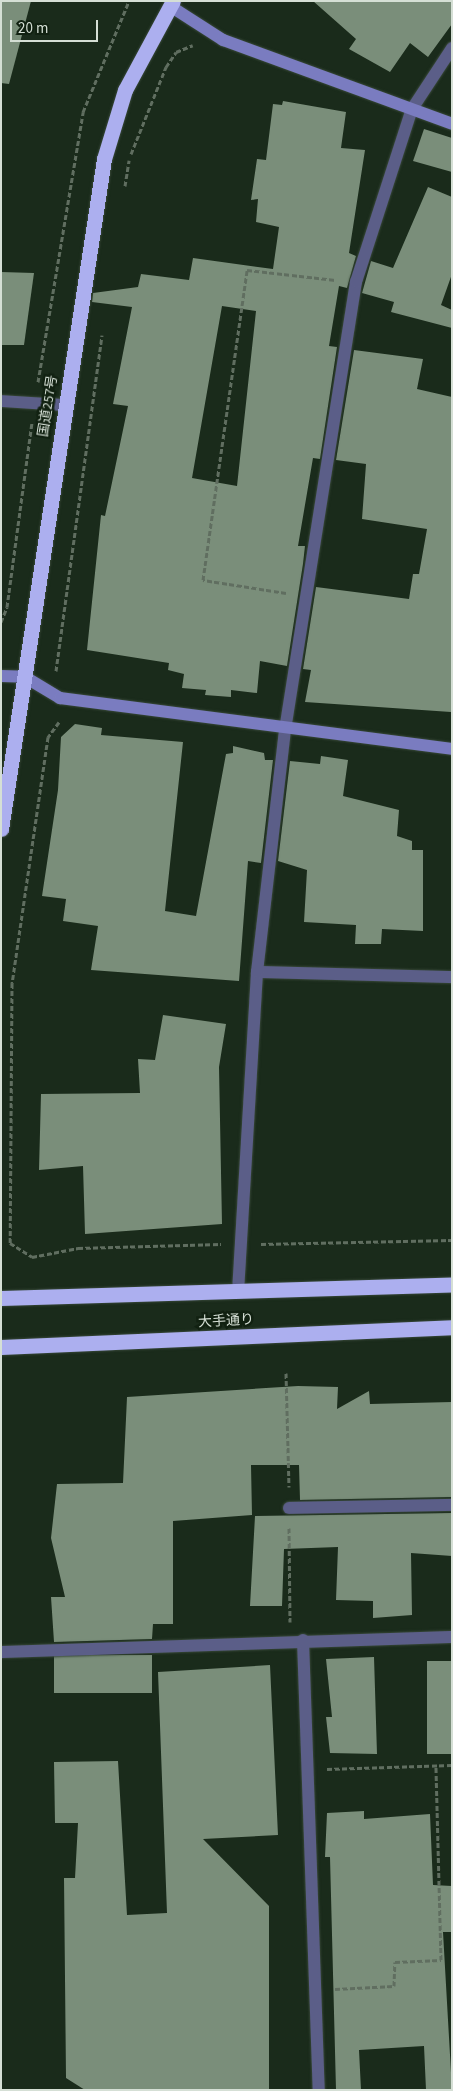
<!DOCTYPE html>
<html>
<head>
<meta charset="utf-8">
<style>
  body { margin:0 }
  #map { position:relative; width:453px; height:2091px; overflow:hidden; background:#1a2b1b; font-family:"Source Sans 3","Noto Sans JP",sans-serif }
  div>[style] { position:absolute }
  .building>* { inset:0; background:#7a8e7a; transform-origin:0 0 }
  .path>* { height:3px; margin-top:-1.5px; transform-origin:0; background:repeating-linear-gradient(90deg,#606e60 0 5px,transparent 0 7.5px) }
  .roads { filter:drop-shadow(0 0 1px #384839) drop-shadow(0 0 1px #384839) }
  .street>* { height:12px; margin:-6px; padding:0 6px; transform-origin:6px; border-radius:6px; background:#5b5e88 }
  .secondary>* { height:12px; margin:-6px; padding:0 6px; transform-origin:6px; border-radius:6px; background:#7a7cc0 }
  .highway>* { height:15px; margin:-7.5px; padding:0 7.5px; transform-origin:7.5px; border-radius:7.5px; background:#acafef }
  span { translate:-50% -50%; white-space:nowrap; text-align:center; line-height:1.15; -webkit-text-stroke:5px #112111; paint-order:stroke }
  .street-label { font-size:14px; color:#d5dfd5 }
  .frame { position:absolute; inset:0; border:2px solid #d5dfd5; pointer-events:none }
  .scale { position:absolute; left:10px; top:20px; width:88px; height:22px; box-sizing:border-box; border:2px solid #d5dfd5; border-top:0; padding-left:6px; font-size:15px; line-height:18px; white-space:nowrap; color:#d5dfd5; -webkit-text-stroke:4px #112111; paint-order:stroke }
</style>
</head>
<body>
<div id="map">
  <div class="building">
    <div style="clip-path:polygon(1px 1px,31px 1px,9px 84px,1px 83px)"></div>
    <div style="clip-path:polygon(313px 1px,452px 1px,452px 24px,428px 57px,410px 43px,390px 72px,349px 49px,356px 39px)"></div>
    <div style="clip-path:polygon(evenodd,283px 101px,346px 112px,341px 148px,365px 150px,349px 253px,356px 256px,347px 288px,339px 286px,329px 346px,337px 347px,320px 459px,313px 458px,298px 546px,305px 546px,303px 564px,287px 666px,260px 661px,257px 693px,231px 690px,231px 697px,205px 695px,206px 690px,182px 688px,184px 674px,168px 670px,169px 663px,87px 650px,101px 515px,105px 516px,128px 406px,113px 404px,132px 307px,92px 302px,93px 293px,138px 287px,141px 274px,189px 280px,193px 258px,273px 269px,279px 227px,256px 222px,258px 199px,251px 200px,257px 159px,266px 160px,273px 104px,282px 105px,283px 101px,222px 306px,256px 311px,237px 486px,192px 478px,222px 306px)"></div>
    <div style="clip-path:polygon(424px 129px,452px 138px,452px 172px,413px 161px)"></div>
    <div style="clip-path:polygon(428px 187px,452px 197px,452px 274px,441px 305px,452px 310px,452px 328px,391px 312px,394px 302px,362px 293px,371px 261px,393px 268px)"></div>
    <div style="clip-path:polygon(1px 272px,34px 273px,24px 345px,1px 345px)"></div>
    <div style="clip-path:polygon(354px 350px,423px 359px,417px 389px,452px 397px,451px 712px,305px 702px,311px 670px,303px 669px,316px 587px,409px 599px,413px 574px,419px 574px,427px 529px,362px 519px,366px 464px,336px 460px)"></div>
    <div style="clip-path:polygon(75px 724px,102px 728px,101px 735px,183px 742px,165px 911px,196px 916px,226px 754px,233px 753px,233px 746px,264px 753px,265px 760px,273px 760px,261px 863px,248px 861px,239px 981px,91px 970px,98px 926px,63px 921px,66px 899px,42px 896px,58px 790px,61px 737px)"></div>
    <div style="clip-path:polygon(321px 756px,348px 760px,343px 796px,399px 810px,397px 836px,412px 841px,412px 850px,423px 850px,423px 931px,382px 929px,381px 944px,355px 944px,356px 925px,304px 922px,307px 870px,278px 861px,290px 761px,320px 764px)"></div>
    <div style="clip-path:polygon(163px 1015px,226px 1024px,219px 1067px,222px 1224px,85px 1234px,83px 1166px,39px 1170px,41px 1094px,140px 1093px,138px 1059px,155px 1060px)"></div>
    <div style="clip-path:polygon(298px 1386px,338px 1387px,337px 1409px,369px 1391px,370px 1404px,452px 1402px,452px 1497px,300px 1500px,299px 1465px,251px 1465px,252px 1515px,173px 1521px,173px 1624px,153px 1624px,152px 1639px,54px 1642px,51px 1597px,65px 1597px,51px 1538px,57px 1484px,123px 1483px,127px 1397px)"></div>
    <div style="clip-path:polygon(452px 1513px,452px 1556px,411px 1553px,412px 1615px,373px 1618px,373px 1601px,336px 1600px,338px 1547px,284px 1549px,282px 1606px,250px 1606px,255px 1516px)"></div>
    <div style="left:152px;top:1655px;width:38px;height:98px;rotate:90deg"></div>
    <div style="clip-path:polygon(374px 1657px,377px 1754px,330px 1753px,326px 1717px,332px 1717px,326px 1659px)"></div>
    <div style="left:452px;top:1661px;width:93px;height:25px;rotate:90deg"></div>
    <div style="clip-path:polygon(270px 1665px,278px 1835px,203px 1839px,269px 1906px,269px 2090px,85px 2090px,66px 2078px,64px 1878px,75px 1878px,78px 1823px,55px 1823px,54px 1762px,118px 1761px,127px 1915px,167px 1913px,158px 1672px)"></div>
    <div style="clip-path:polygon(364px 1811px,364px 1819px,430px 1814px,433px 1885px,452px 1886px,452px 1932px,443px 1932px,452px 2090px,426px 2090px,424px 2046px,359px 2050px,361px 2090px,336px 2090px,330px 1857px,325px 1857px,327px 1813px)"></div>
  </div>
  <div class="path">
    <div style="left:131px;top:154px;width:94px;rotate:-68.1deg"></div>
    <div style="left:166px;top:67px;width:18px;rotate:-56deg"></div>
    <div style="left:176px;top:52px;width:18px;rotate:-22deg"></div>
    <div style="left:125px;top:186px;width:26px;rotate:-81deg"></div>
    <div style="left:38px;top:382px;width:274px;rotate:-80.5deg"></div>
    <div style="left:83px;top:112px;width:120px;rotate:-67.5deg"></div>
    <div style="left:286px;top:593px;width:84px;rotate:-171.1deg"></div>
    <div style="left:203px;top:580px;width:313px;rotate:-81.9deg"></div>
    <div style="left:247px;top:270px;width:89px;rotate:6.5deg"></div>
    <div style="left:1px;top:622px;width:16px;rotate:-68deg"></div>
    <div style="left:7px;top:607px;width:186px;rotate:-82.3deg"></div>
    <div style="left:56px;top:671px;width:339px;rotate:-82.2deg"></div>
    <div style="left:59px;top:722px;width:19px;rotate:126deg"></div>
    <div style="left:48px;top:737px;width:249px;rotate:98.3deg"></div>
    <div style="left:12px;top:983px;width:260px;rotate:90.4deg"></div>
    <div style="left:10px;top:1243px;width:26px;rotate:32deg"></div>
    <div style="left:32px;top:1257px;width:47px;rotate:-11.1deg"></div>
    <div style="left:78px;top:1248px;width:143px;rotate:-1.6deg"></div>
    <div style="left:261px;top:1244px;width:191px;rotate:-1.2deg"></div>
    <div style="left:286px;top:1373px;width:114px;rotate:88.5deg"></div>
    <div style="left:289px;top:1528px;width:94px;rotate:89.4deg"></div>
    <div style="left:327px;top:1769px;width:125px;rotate:-1.8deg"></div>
    <div style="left:335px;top:1989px;width:59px;rotate:-2.9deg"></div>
    <div style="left:394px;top:1986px;width:24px;rotate:-88deg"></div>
    <div style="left:395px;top:1962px;width:46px;rotate:-2.5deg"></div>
    <div style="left:441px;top:1960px;width:194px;rotate:-91.5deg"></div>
  </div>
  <div class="roads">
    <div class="street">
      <div style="left:1px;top:401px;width:64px;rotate:3.6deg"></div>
      <div style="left:257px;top:972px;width:195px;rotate:1.5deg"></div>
      <div style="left:238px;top:1292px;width:321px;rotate:-86.6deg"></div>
      <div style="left:257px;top:972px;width:244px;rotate:-83.4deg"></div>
      <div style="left:285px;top:730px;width:454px;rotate:-81deg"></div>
      <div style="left:356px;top:282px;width:182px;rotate:-72.1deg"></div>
      <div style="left:412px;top:109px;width:73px;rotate:-56.7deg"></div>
      <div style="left:289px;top:1508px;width:163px;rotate:-1.1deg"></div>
      <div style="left:303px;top:1640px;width:450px;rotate:88deg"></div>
      <div style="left:1px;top:1652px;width:451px;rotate:-1.9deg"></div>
    </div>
    <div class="secondary">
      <div style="left:170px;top:6px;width:63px;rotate:32.7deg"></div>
      <div style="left:223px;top:40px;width:244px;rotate:20.1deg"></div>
      <div style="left:1px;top:676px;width:24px;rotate:2deg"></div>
      <div style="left:25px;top:677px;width:41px;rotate:31deg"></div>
      <div style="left:60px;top:698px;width:395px;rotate:7.4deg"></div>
    </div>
    <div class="highway">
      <div style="left:1px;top:829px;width:678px;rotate:-81.26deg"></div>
      <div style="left:104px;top:159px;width:72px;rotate:-73.1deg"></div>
      <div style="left:125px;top:90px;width:101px;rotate:-61.7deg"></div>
      <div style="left:1px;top:1298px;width:451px;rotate:-1.7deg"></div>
      <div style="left:1px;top:1347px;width:451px;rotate:-2.5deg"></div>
    </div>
  </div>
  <div class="street-label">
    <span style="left:48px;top:406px;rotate:-81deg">国道257号</span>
    <span style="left:226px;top:1321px;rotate:-3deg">大手通り</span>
  </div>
  <div class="frame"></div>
  <div class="scale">20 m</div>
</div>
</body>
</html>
